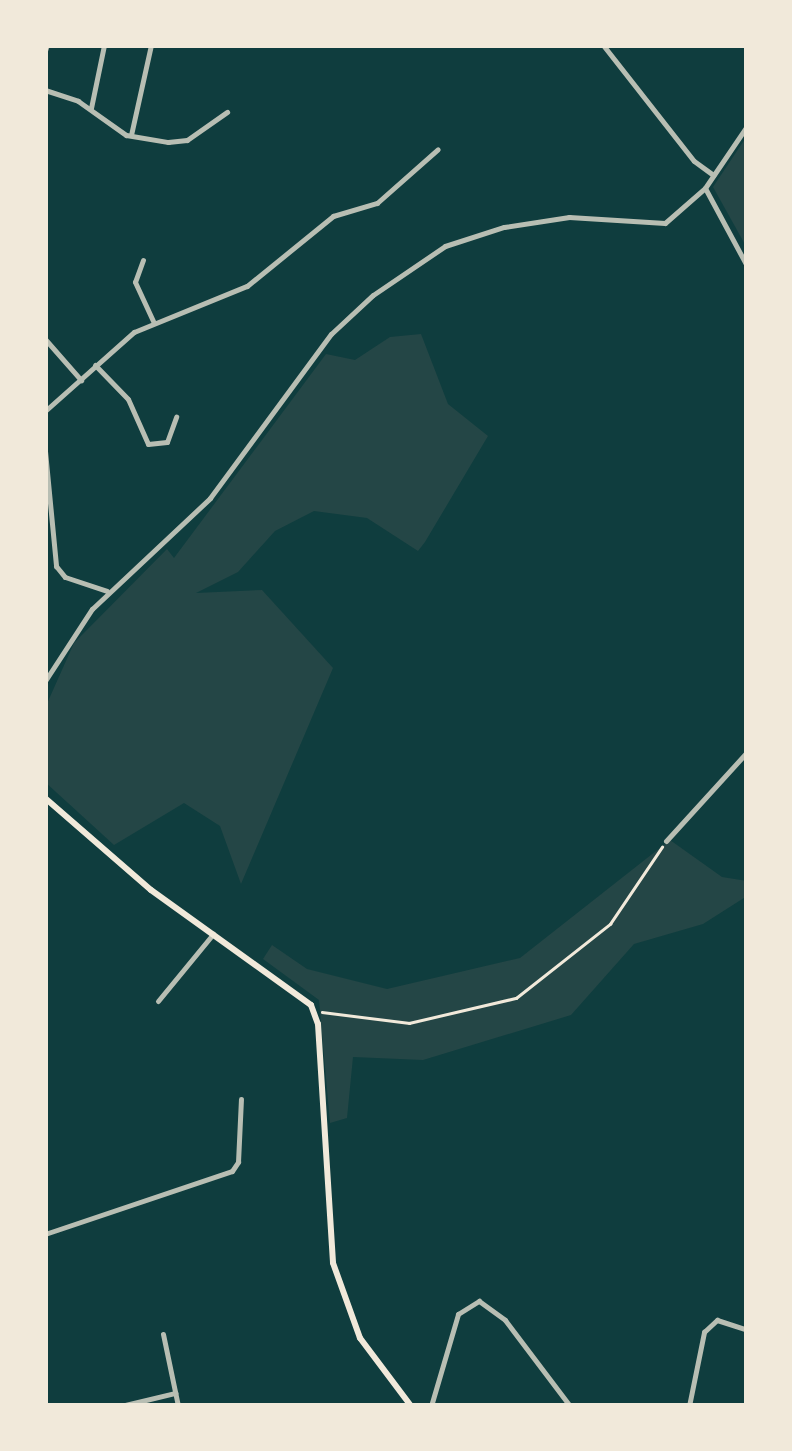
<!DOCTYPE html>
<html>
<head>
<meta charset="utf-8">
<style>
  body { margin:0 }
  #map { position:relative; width:792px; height:1451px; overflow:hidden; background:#0f3d3e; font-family:"Archivo Narrow",sans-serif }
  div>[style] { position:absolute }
  .green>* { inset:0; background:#244646 }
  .path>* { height:2.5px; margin:-1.25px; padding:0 1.25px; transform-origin:1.25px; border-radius:1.25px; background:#f1e9da }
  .minor>* { height:5px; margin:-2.5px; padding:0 2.5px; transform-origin:2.5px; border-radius:2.5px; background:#b8beb3 }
  .tertiary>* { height:6px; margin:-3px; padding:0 3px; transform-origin:3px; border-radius:3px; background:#b8beb3 }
  .secondary>* { height:6px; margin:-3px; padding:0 3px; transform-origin:3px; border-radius:3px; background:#f1e9da }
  span { translate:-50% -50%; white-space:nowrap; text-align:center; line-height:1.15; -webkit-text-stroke:10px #f1e9da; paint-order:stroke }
  .frame { position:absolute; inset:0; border:48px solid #f1e9da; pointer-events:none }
</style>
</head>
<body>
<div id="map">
  <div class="green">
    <div style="clip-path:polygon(747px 136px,747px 248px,713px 187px)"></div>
    <div style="clip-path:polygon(421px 334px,448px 404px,488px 436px,425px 542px,418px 551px,367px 518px,314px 511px,275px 531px,238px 572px,196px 593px,262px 590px,333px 668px,241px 884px,220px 826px,184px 803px,114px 845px,45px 782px,45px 708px,74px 643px,167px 549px,174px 558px,326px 354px,355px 360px,390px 337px)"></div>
    <div style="clip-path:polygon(670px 840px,722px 877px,747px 881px,747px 896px,703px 924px,634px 944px,571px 1015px,423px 1060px,353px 1057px,347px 1118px,330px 1123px,319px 1000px,263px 959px,272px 945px,307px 969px,387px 989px,520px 958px)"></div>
  </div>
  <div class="path">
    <div style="left:322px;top:1012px;width:88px;rotate:7.2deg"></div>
    <div style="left:409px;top:1023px;width:110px;rotate:-13.2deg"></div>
    <div style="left:516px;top:998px;width:120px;rotate:-38.2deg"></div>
    <div style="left:610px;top:924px;width:93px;rotate:-56deg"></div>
  </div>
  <div class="minor">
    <div style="left:309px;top:45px;width:9px"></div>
    <div style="left:603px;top:45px;width:147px;rotate:51.9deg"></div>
    <div style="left:694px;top:161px;width:24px;rotate:36deg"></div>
    <div style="left:45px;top:90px;width:35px;rotate:18deg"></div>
    <div style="left:78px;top:101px;width:59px;rotate:35.3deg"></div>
    <div style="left:126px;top:135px;width:43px;rotate:9.5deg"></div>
    <div style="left:168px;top:142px;width:19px;rotate:-6deg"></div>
    <div style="left:187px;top:140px;width:49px;rotate:-35deg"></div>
    <div style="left:91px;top:108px;width:64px;rotate:-78.3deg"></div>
    <div style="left:131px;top:135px;width:92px;rotate:-77.5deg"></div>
    <div style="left:705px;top:188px;width:89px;rotate:61.7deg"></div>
    <div style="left:143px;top:260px;width:23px;rotate:110deg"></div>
    <div style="left:135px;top:282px;width:43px;rotate:65.2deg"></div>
    <div style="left:45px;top:339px;width:55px;rotate:48.7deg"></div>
    <div style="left:95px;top:365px;width:47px;rotate:45.9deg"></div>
    <div style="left:128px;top:399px;width:49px;rotate:66deg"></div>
    <div style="left:148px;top:444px;width:19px;rotate:-6deg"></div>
    <div style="left:167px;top:442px;width:27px;rotate:-70deg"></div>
    <div style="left:45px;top:411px;width:119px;rotate:-41.6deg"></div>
    <div style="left:134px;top:332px;width:122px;rotate:-22.2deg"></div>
    <div style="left:247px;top:286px;width:111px;rotate:-39.1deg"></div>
    <div style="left:333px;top:216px;width:46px;rotate:-16.5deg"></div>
    <div style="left:377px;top:203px;width:81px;rotate:-41.5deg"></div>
    <div style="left:45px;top:451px;width:116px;rotate:84.5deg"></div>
    <div style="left:56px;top:566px;width:14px;rotate:51deg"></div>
    <div style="left:65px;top:577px;width:44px;rotate:18.4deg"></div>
    <div style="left:45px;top:681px;width:86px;rotate:-56.9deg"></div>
    <div style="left:92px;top:609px;width:162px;rotate:-43.2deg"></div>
    <div style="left:210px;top:498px;width:204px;rotate:-53.6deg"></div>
    <div style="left:331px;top:334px;width:57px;rotate:-42.9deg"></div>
    <div style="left:373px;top:295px;width:87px;rotate:-34.2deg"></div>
    <div style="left:445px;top:246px;width:62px;rotate:-17.9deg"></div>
    <div style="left:504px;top:227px;width:66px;rotate:-8.7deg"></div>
    <div style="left:569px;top:217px;width:96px;rotate:3.6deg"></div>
    <div style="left:665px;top:223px;width:53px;rotate:-41.2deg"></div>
    <div style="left:705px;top:188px;width:75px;rotate:-55.9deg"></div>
    <div style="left:666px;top:841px;width:120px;rotate:-47.7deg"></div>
    <div style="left:158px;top:1001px;width:87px;rotate:-50.6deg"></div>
    <div style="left:45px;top:1234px;width:197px;rotate:-18.6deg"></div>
    <div style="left:232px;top:1171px;width:11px;rotate:-56deg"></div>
    <div style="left:238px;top:1162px;width:63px;rotate:-87.3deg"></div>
    <div style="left:163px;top:1334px;width:74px;rotate:78.2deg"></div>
    <div style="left:121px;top:1406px;width:56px;rotate:-13.5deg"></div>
    <div style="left:431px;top:1406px;width:96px;rotate:-73.6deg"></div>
    <div style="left:458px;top:1314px;width:25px;rotate:-32deg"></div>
    <div style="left:479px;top:1301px;width:32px;rotate:36deg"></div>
    <div style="left:505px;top:1320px;width:108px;rotate:52.9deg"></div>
    <div style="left:689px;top:1406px;width:76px;rotate:-78.5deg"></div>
    <div style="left:704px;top:1332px;width:18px;rotate:-43deg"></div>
    <div style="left:717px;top:1320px;width:32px;rotate:18deg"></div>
  </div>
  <div class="tertiary">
    <div style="left:45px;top:51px;width:6px;rotate:-72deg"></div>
  </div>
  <div class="secondary">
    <div style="left:45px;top:798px;width:140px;rotate:41deg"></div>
    <div style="left:151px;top:890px;width:197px;rotate:35.7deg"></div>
    <div style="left:311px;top:1005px;width:20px;rotate:70deg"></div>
    <div style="left:318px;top:1024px;width:239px;rotate:86.4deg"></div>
    <div style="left:333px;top:1263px;width:80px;rotate:70.2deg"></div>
    <div style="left:360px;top:1338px;width:85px;rotate:53.1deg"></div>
  </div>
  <div class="frame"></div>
</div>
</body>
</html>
